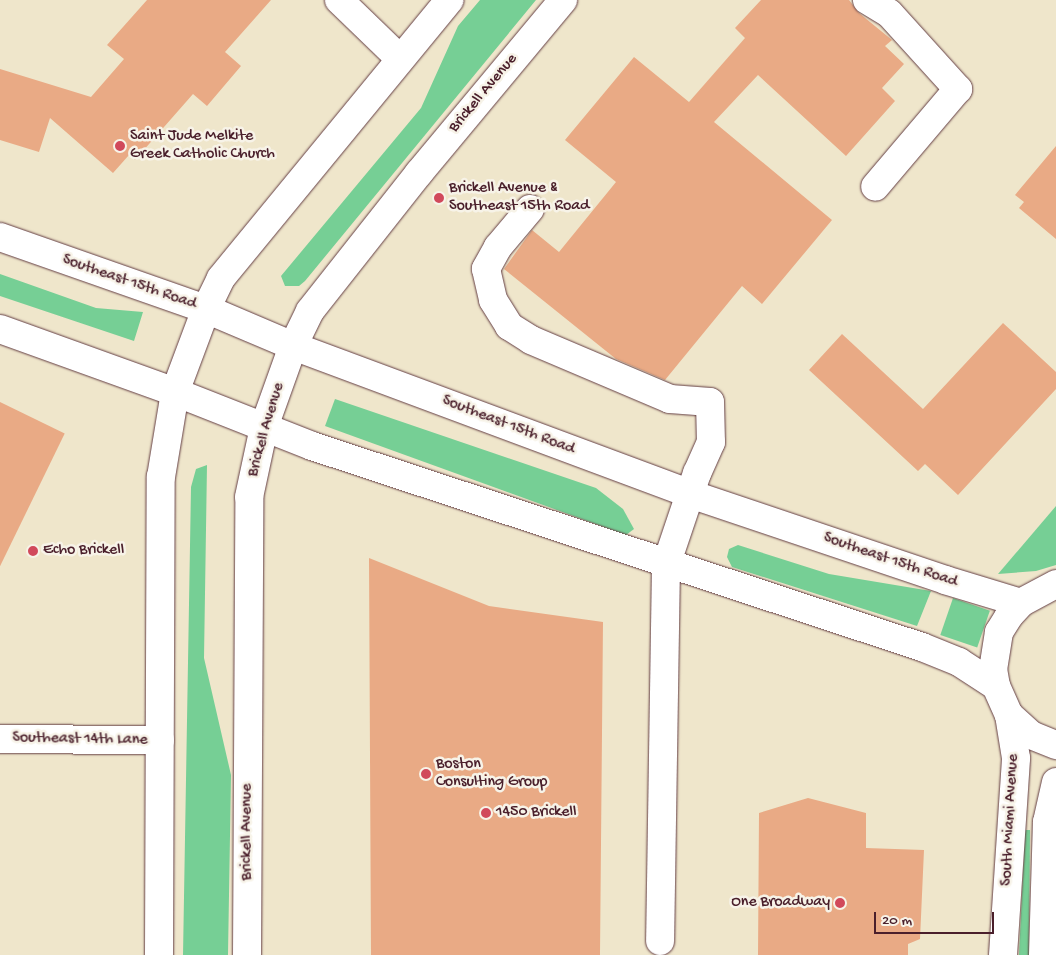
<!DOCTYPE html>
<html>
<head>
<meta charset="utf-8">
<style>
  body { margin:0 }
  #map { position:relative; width:1056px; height:955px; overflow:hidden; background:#efe6cb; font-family:"Gochi Hand",sans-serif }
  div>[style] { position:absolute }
  .green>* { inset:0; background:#76cf95; transform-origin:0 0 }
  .building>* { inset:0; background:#e9aa85; transform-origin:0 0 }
  .roads { filter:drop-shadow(0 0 1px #633d43) drop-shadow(0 0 1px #633d43) }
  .minor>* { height:28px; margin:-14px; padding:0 14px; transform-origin:14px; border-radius:14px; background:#fff }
  .major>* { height:28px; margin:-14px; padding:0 14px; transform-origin:14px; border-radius:14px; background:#fff }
  .dots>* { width:14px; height:14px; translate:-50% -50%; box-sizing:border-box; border:2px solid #f7f3e8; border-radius:50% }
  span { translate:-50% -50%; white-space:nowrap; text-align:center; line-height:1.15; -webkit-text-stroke:5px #f7f3e8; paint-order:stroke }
  .street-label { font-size:16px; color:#4a1f2b }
  .poi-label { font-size:16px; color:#4a1f2b }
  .left { translate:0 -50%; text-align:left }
  .right { translate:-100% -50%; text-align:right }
  .scale { position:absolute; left:874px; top:912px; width:120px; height:22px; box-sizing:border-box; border:2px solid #4a1f2b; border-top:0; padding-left:6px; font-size:15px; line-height:18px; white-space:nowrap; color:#4a1f2b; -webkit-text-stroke:4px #f7f3e8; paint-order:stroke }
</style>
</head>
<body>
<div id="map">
  <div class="green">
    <div style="clip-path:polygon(480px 0,536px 0,305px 281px,299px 286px,285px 286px,281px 276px,421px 108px,458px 26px)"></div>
    <div style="clip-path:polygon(0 274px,96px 308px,143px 312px,134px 341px,0 296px)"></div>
    <div style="clip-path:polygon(335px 399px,596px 488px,623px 509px,634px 529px,626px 535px,325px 426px)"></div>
    <div style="clip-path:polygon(207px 465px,204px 658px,231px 775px,228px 955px,183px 955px,191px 487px,196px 469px)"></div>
    <div style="clip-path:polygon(1056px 506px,1056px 565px,1036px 571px,998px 574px)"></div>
    <div style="clip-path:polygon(738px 545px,829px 574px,931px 591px,917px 626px,732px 567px,727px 557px,729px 549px)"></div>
    <div style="left:953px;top:598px;width:39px;height:39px;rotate:19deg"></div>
    <div style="clip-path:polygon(1025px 830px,1030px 830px,1029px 955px,1019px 955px)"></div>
  </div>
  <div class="building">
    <div style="clip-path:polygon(147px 0,271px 0,225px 52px,241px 66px,207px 106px,193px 94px,135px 160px,129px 155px,113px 173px,50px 118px,39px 152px,0 140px,0 69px,91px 97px,124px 59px,107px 45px)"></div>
    <div style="clip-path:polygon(761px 0,849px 0,859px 13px,892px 40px,885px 46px,904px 64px,882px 88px,895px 101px,846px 156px,758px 75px,714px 122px,832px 220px,762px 304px,742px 286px,665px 380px,616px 359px,504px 269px,532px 230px,559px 252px,616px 182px,565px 140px,634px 57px,689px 102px,745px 38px,735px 28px)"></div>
    <div style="clip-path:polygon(1056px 146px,1056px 239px,1019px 208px,1024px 202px,1015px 195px)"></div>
    <div style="clip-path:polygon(1003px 323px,1056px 372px,1056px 389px,958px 495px,925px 464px,918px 471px,809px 370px,842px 334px,923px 409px)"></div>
    <div style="left:0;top:402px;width:72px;height:266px;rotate:26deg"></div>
    <div style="clip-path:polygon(369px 558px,489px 606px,603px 622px,600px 955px,371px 955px)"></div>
    <div style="clip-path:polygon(808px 798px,866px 813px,866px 848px,924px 850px,920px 939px,908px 944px,908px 955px,758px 955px,759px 813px)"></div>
  </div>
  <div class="roads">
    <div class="minor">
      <div style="left:339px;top:0;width:85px;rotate:44deg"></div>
      <div style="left:867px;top:0;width:26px;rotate:31deg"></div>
      <div style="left:889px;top:13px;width:103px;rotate:47.8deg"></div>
      <div style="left:958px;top:89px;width:128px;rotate:130.3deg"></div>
      <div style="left:530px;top:209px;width:50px;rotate:130.1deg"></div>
      <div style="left:498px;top:247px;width:25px;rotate:119deg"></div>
      <div style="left:486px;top:269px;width:32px;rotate:77deg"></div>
      <div style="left:493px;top:300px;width:31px;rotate:58deg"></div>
      <div style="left:509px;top:326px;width:26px;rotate:32deg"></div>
      <div style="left:531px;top:340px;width:151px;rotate:23deg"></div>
      <div style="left:670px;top:399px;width:40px;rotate:4.3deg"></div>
      <div style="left:710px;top:402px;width:40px;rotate:88.6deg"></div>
      <div style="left:711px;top:442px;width:34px;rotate:114deg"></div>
      <div style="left:697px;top:473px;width:97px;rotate:108.6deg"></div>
      <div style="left:666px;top:565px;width:376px;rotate:90.9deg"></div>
      <div style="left:0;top:237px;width:218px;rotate:19.3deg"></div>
      <div style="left:206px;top:309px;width:95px;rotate:23deg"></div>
      <div style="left:293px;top:346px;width:424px;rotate:20.4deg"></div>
      <div style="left:690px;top:494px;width:269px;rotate:18.6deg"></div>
      <div style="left:945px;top:580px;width:79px;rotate:16.8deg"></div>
      <div style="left:0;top:329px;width:186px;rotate:19.8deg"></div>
      <div style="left:175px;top:392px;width:147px;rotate:21.5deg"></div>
      <div style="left:312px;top:446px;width:642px;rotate:18.24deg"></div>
      <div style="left:922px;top:647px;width:40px;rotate:22deg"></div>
      <div style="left:959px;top:662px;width:44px;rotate:33deg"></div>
      <div style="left:0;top:739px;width:160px;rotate:0.4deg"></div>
    </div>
    <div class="major">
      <div style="left:1056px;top:584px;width:40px;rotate:152deg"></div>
      <div style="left:1021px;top:603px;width:18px;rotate:133deg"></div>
      <div style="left:1009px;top:616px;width:19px;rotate:122deg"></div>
      <div style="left:999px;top:632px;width:37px;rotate:99deg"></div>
      <div style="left:993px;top:669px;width:17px;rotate:80deg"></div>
      <div style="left:996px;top:686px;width:32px;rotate:66deg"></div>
      <div style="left:1009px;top:715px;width:30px;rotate:42deg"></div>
      <div style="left:1031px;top:735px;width:27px;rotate:22deg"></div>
      <div style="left:159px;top:955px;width:478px;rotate:-89.8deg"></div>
      <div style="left:161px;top:477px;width:86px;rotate:-80.6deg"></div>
      <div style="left:175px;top:392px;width:89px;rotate:-69.5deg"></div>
      <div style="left:206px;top:309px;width:34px;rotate:-64deg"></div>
      <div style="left:221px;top:278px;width:360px;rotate:-50.6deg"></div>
      <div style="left:247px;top:955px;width:458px;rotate:-89.7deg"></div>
      <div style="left:249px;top:497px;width:72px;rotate:-77.9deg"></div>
      <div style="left:264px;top:427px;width:86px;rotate:-70.3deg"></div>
      <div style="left:293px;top:346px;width:39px;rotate:-64deg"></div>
      <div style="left:310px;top:311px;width:176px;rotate:-51.7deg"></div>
      <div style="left:419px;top:173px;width:225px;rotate:-50.2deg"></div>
      <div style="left:1003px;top:955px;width:197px;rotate:-86.2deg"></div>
      <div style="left:1016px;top:758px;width:44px;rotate:-99.2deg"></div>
      <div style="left:1043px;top:955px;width:133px;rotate:-88.3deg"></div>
      <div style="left:1047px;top:822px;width:41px;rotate:-77.3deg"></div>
    </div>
  </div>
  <div class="dots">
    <div style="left:120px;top:146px;background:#d1495b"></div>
    <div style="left:439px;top:198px;background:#d1495b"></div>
    <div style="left:33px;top:551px;background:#d1495b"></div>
    <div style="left:426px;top:774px;background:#d1495b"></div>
    <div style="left:486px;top:813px;background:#d1495b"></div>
    <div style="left:840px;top:903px;background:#d1495b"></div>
  </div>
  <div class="street-label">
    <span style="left:484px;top:94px;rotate:-50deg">Brickell Avenue</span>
    <span style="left:129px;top:283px;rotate:19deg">Southeast 15th Road</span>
    <span style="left:508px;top:426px;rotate:21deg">Southeast 15th Road</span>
    <span style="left:267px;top:430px;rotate:-74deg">Brickell Avenue</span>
    <span style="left:890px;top:561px;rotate:19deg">Southeast 15th Road</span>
    <span style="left:80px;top:740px;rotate:1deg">Southeast 14th Lane</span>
    <span style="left:1011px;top:820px;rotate:-87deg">South Miami Avenue</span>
    <span style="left:248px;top:832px;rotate:-90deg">Brickell Avenue</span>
  </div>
  <div class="poi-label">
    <span class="left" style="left:130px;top:146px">Saint Jude Melkite<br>Greek Catholic Church</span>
    <span class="left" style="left:449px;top:198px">Brickell Avenue &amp;<br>Southeast 15th Road</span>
    <span class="left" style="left:43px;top:551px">Echo Brickell</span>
    <span class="left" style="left:436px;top:774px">Boston<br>Consulting Group</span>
    <span class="left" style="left:496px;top:813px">1450 Brickell</span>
    <span class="right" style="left:830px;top:903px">One Broadway</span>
  </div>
  <div class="scale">20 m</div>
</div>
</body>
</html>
